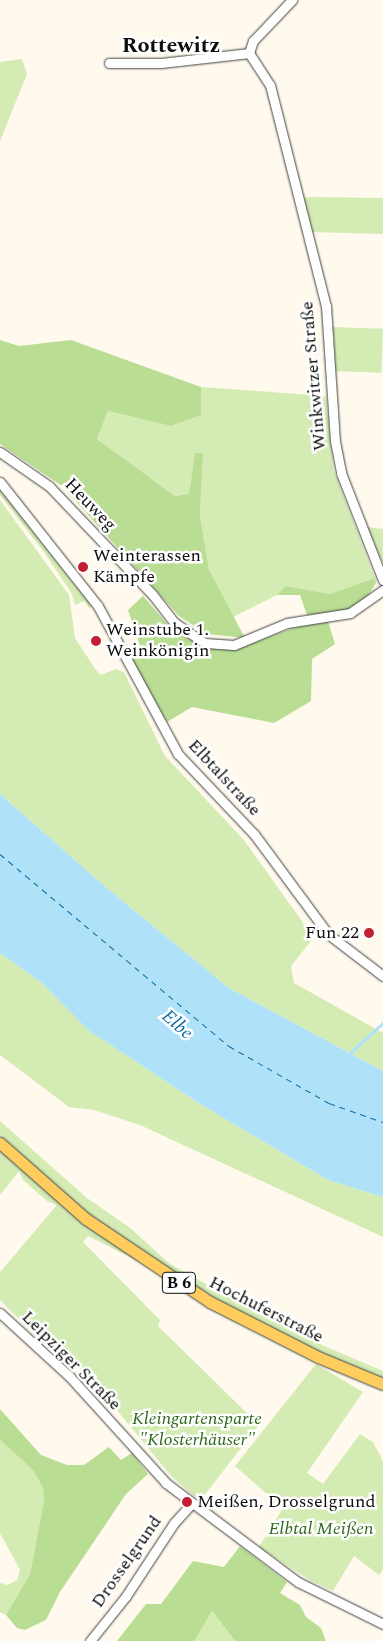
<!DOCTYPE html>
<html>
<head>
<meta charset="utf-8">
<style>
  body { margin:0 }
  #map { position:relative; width:383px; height:1641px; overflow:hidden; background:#fffaed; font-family:Spectral,serif }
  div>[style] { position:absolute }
  .green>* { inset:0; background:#d4ebb4; transform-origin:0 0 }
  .forest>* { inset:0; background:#b9dd93 }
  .water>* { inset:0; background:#afe2f9 }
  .stream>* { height:2.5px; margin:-1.25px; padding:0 1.25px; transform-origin:1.25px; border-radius:1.25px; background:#afe2f9 }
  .ferry>* { height:1px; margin-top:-0.5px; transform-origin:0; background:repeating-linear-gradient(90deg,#106da4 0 6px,transparent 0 11px) }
  .roads { filter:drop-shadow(0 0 1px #404040) drop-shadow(0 0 1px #404040) }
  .minor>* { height:9px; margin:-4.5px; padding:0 4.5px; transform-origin:4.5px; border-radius:4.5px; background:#fff }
  .major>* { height:11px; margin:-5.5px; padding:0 5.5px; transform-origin:5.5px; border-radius:5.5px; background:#ffcd5d }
  .dots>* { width:14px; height:14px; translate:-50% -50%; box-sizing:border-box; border:2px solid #fff; border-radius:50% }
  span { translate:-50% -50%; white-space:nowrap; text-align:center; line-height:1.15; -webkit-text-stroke:5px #fff; paint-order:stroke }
  .shield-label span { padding:1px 4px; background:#fff; border:1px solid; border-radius:4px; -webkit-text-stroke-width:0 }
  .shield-label { font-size:16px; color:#0d0d0d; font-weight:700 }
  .street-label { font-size:18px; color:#0d0d0d }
  .poi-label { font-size:18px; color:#0d0d0d }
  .left { translate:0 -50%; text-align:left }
  .right { translate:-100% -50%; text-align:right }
  .park-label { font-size:18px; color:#2f681a; font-style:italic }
  .water-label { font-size:19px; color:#106da4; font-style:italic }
  .district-label { font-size:22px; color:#0d0d0d; font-weight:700 }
</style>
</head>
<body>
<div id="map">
  <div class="green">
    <div style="clip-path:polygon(22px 59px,27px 74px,0 141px,0 62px)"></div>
    <div style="clip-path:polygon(313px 197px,383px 198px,383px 234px,310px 232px,302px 198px)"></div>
    <div style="left:331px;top:327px;width:52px;height:44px;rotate:2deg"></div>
    <div style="clip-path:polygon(201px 387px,326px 396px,334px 471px,375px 578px,330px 594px,285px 586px,277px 595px,233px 617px,209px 570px,200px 516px,203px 453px,195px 454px,189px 494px,175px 496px,97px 439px,108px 411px,171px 426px,201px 415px)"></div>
    <div style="clip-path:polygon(0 487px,72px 582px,76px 580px,94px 605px,89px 608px,84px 601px,75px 605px,72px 594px,44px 552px,0 495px)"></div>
    <div style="clip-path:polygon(0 500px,69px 595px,75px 638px,96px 670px,101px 675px,116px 669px,124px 672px,165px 756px,243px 839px,302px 921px,311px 941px,291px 966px,294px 983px,383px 1033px,383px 1071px,229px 988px,109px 890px,0 794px)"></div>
    <div style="clip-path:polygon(366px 527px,383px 529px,383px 563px)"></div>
    <div style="clip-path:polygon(0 953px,42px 983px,88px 1030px,200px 1104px,328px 1180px,383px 1197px,383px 1237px,140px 1125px,94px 1110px,69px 1107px,0 1055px)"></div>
    <div style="clip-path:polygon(0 1121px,87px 1198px,129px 1227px,170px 1264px,301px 1336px,383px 1371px,383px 1379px,331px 1358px,88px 1236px,83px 1242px,160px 1320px,158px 1326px,259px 1425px,200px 1501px,172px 1477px,78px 1363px,32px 1332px,0 1300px,0 1272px,57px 1205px,47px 1201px,23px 1180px,19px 1171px,0 1195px)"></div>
    <div style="clip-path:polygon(316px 1364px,363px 1392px,307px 1473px,323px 1484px,360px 1434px,373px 1442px,383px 1461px,383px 1570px,379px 1575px,354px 1556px,333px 1591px,311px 1581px,259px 1547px,283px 1508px,235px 1466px)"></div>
    <div style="clip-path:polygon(0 1440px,33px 1470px,43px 1488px,44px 1501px,30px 1574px,6px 1615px,0 1612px,0 1583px,8px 1585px,17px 1580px,20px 1570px,0 1533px)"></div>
    <div style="clip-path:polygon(211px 1610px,235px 1641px,194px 1641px)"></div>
  </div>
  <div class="forest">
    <div style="clip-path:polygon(0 340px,19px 346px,71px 340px,201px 387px,201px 415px,171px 426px,108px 411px,97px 439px,175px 496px,189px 494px,195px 453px,203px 453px,200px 516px,209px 570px,245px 638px,207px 634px,179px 616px,62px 486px,0 444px)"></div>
    <div style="clip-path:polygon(375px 578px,376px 583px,366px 599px,348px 611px,307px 615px,300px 595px,277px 595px,285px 586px,330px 594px)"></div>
    <div style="clip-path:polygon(143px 596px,170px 627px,201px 647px,234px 650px,307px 623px,328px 621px,335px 644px,312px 659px,311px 701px,274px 723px,192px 707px,167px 722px,128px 654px,140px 646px,128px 610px)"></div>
    <div style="clip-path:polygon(0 1409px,41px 1455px,67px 1465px,84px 1465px,109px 1447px,121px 1460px,132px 1453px,148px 1474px,126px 1494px,60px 1592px,46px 1620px,25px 1630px,17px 1628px,6px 1615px,30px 1574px,44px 1501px,43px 1488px,33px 1470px,0 1440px)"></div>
    <div style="clip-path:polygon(240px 1546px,287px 1582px,280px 1593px,300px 1605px,306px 1617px,321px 1628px,326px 1641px,235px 1641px,212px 1611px,194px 1641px,117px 1641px,146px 1604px,161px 1604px,193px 1561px,224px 1567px)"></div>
  </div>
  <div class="water">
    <div style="clip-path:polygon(0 794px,109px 890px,229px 988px,383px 1071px,383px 1197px,328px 1180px,200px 1104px,88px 1030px,42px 983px,0 953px)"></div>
  </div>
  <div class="stream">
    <div style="left:349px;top:1054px;width:46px;rotate:-42.4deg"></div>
  </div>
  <div class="ferry">
    <div style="left:0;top:854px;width:299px;rotate:40deg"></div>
    <div style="left:229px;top:1046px;width:115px;rotate:29.7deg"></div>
    <div style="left:329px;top:1103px;width:57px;rotate:19.4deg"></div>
  </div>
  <div class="roads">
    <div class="minor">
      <div style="left:249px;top:53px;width:38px;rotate:57deg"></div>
      <div style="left:270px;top:85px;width:228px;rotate:75.8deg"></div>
      <div style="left:326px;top:306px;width:135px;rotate:86.2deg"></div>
      <div style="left:335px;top:441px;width:33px;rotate:79deg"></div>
      <div style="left:341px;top:473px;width:115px;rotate:68.6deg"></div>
      <div style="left:249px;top:53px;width:13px;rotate:-72deg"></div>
      <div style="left:253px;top:41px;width:57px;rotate:-46.4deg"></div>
      <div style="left:109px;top:63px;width:52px"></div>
      <div style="left:161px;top:63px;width:89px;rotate:-6.5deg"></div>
      <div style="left:0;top:452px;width:60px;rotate:34.8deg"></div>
      <div style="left:49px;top:486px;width:149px;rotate:46.4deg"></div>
      <div style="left:152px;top:594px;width:37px;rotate:52deg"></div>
      <div style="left:175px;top:623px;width:36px;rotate:34deg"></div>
      <div style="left:205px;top:643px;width:29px;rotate:4deg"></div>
      <div style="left:234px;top:645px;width:57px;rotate:-22.5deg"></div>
      <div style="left:287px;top:623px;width:64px;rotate:-9deg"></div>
      <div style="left:350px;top:613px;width:40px;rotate:-34.9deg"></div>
      <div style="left:0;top:482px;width:158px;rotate:51.7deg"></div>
      <div style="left:98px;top:606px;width:168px;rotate:61.6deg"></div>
      <div style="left:178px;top:754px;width:110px;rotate:46.5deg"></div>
      <div style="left:254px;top:834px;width:124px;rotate:53.5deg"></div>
      <div style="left:328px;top:934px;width:69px;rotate:37.4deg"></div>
      <div style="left:0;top:1313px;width:95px;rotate:42.4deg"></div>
      <div style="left:70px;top:1377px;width:143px;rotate:47.8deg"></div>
      <div style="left:166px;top:1483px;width:165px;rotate:36.9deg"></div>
      <div style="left:298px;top:1582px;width:95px;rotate:26.3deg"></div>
      <div style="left:90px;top:1641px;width:58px;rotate:-51.3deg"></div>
      <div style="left:126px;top:1596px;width:87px;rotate:-56.7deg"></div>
      <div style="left:174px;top:1523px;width:27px;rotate:-48deg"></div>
    </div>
    <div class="major">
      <div style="left:0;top:1143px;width:115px;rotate:41.5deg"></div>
      <div style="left:86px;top:1219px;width:149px;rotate:33.8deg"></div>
      <div style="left:210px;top:1302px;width:121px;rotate:27deg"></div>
      <div style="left:318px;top:1357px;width:70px;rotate:22.6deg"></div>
    </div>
  </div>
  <div class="dots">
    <div style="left:83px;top:567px;background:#c31e31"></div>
    <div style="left:96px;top:641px;background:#c31e31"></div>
    <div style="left:369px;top:933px;background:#c31e31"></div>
    <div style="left:187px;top:1502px;background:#c31e31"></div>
  </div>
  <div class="shield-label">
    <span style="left:179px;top:1283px">B 6</span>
  </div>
  <div class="street-label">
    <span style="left:314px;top:376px;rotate:-95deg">Winkwitzer Straße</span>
    <span style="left:90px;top:505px;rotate:46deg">Heuweg</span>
    <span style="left:224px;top:778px;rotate:47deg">Elbtalstraße</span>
    <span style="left:266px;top:1310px;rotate:27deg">Hochuferstraße</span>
    <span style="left:71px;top:1361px;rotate:45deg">Leipziger Straße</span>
    <span style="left:127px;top:1562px;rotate:-55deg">Drosselgrund</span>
  </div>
  <div class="poi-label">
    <span class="left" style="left:93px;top:567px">Weinterassen<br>Kämpfe</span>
    <span class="left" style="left:106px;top:641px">Weinstube 1.<br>Weinkönigin</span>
    <span class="right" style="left:359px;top:933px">Fun 22</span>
    <span class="left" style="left:197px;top:1502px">Meißen, Drosselgrund</span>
  </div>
  <div class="park-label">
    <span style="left:197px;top:1430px">Kleingartensparte<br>"Klosterhäuser"</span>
    <span style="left:321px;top:1529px">Elbtal Meißen</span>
  </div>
  <div class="water-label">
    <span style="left:177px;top:1025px;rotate:41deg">Elbe</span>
  </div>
  <div class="district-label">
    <span style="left:171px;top:46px">Rottewitz</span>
  </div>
</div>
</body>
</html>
